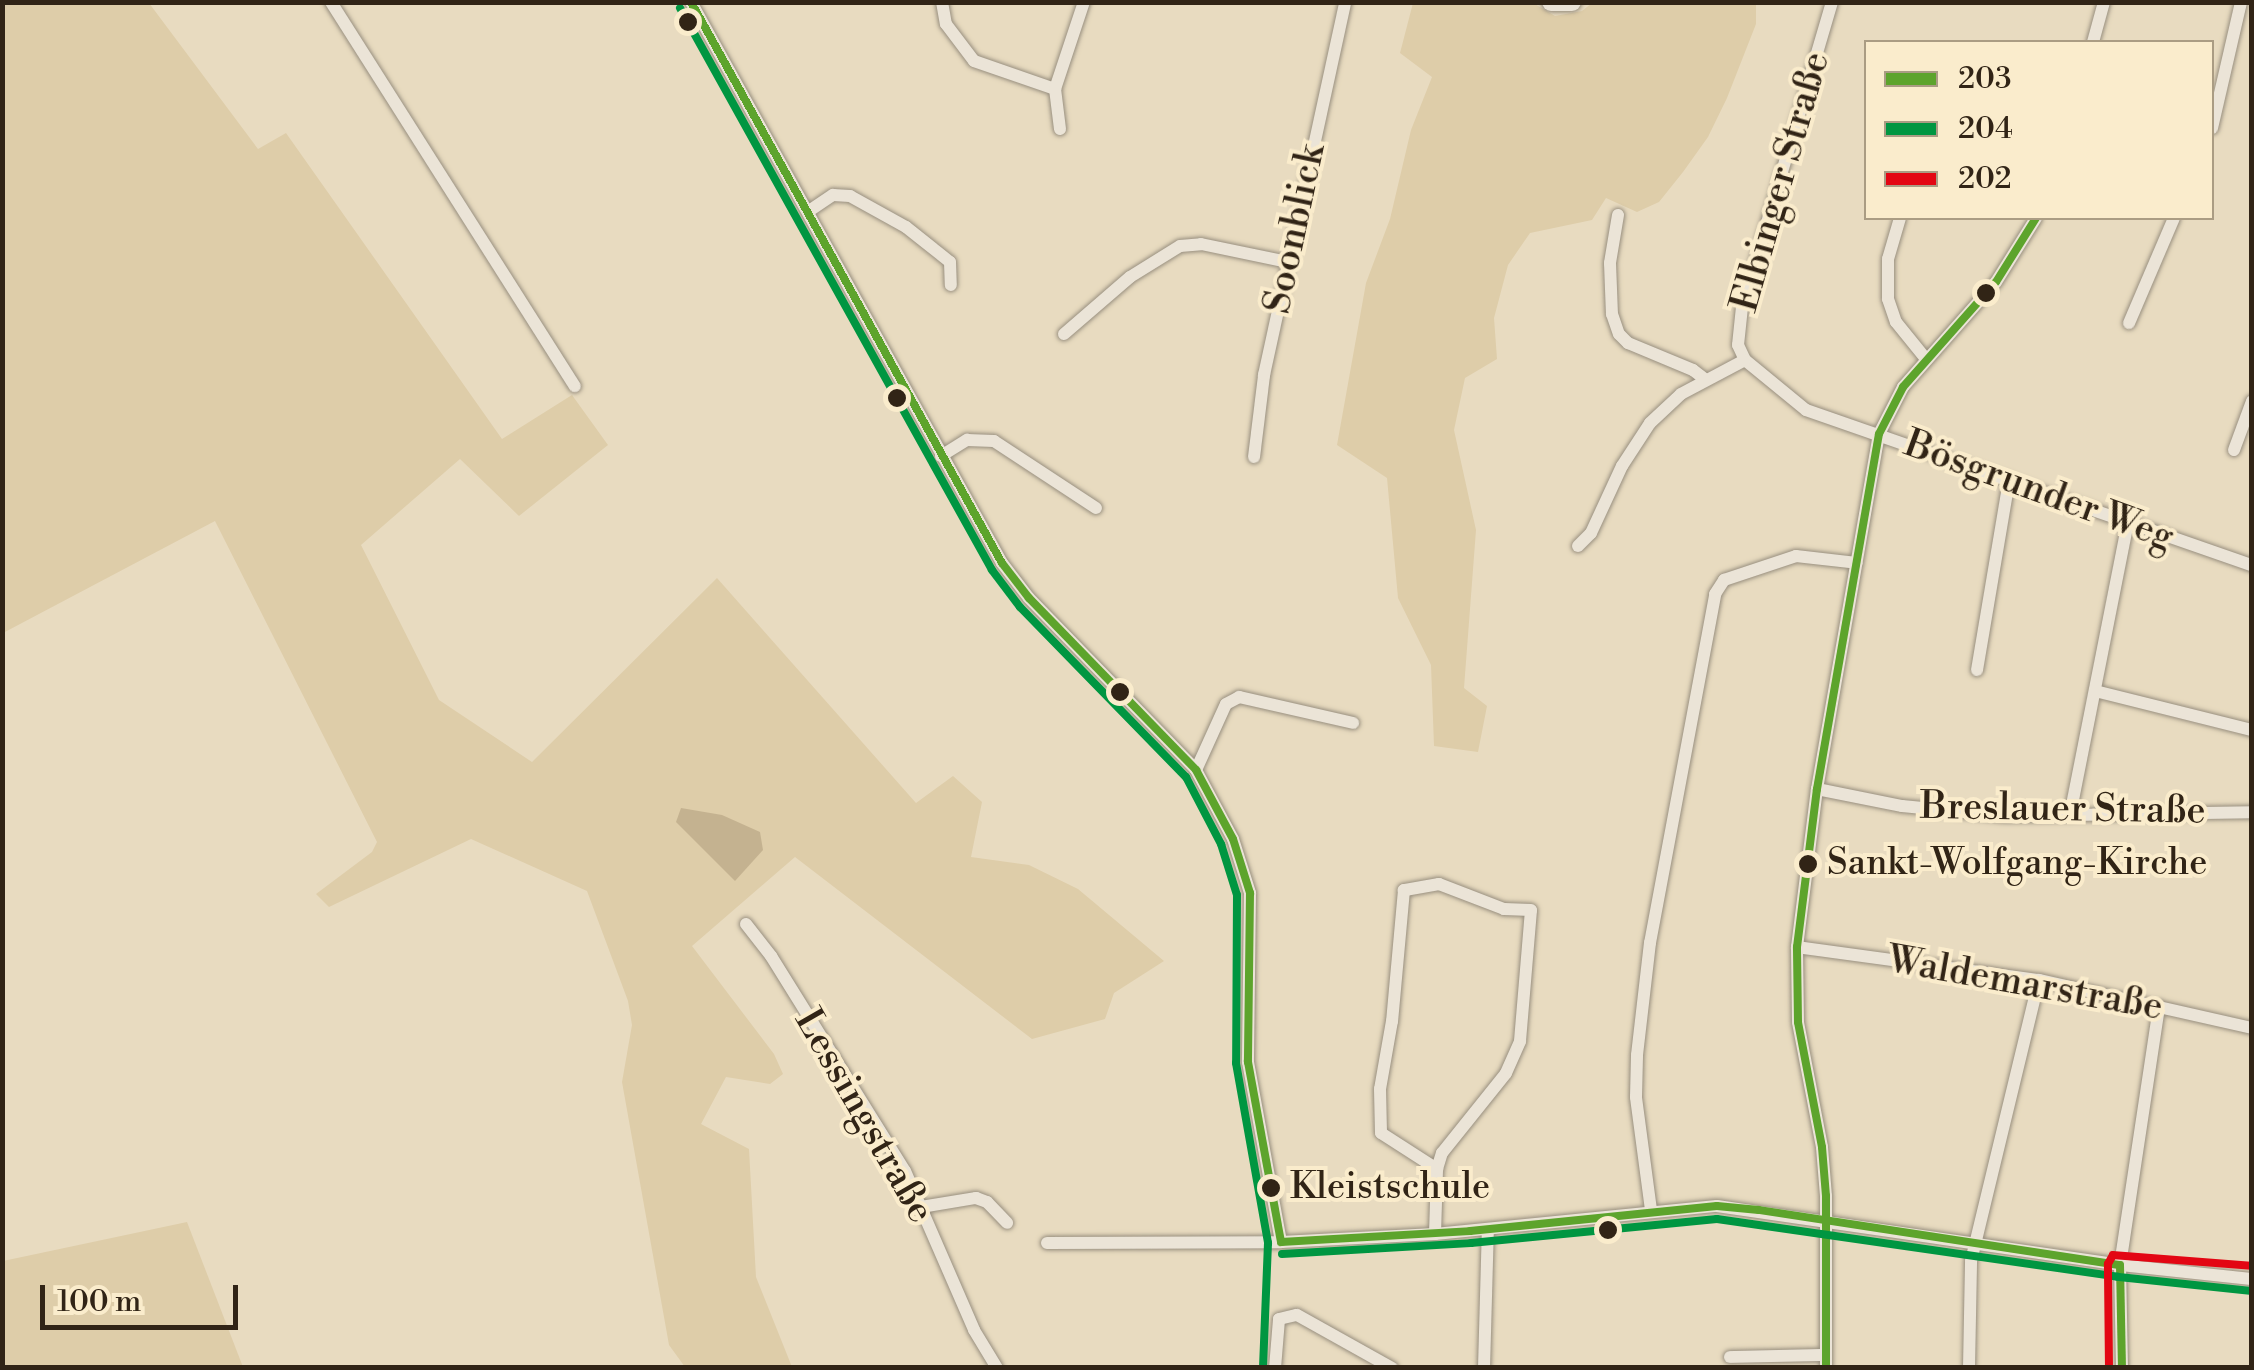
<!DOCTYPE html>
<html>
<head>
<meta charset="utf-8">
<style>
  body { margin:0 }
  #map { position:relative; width:2254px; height:1370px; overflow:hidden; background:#e8dbc0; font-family:"Libre Bodoni",serif }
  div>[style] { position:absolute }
  .green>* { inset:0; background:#decda9 }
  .water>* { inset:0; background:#c4b290 }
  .roads { filter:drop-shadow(0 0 2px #988f7f) drop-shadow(0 0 2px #988f7f) }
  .street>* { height:12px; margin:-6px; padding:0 6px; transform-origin:6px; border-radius:6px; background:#ebe4d7 }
  .secondary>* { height:18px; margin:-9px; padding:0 9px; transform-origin:9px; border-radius:9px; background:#ebe4d7 }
  .bus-1>* { height:8px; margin:-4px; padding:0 4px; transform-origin:4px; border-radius:4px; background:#5da42c }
  .bus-2>* { height:8px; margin:-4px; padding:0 4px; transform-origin:4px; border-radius:4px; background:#009641 }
  .bus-3>* { height:8px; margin:-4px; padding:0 4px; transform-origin:4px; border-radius:4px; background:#e30613 }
  .dots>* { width:28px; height:28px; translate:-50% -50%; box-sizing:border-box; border:5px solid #faeccc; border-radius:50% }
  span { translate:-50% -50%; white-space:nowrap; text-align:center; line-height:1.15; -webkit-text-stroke:8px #faeccc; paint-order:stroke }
  .bus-label { font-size:36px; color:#312416 }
  .left { translate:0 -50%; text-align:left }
  .street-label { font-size:38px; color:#312416 }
  .frame { position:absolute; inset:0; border:5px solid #312416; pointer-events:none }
  .legend { position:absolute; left:1864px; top:40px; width:350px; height:180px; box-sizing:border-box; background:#faeccc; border:2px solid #aa9c83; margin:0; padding:12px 18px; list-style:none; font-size:30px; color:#312416 }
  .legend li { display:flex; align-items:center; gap:20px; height:50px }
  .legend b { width:50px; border:2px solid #aa9c83 }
  .scale { position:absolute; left:40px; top:1285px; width:198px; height:45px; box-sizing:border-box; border:5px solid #312416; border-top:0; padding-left:12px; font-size:30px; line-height:35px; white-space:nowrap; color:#312416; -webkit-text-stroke:8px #faeccc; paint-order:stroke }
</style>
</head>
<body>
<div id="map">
  <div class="green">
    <div style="clip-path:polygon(3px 3px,149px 3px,258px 149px,286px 133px,502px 439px,572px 395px,608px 445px,519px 516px,460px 459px,361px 545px,439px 700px,532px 762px,717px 578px,916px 803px,953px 776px,982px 802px,971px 857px,1029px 865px,1078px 889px,1164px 961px,1114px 993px,1105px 1019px,1032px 1039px,795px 857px,692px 946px,774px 1054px,783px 1074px,770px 1084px,726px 1077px,701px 1124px,749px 1149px,756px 1277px,792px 1367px,685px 1367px,669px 1345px,622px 1082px,632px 1025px,628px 1001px,587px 891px,471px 839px,329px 907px,316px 894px,372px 852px,377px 842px,215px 521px,3px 633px)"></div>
    <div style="clip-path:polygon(1413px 3px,1533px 3px,1555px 16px,1582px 11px,1592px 3px,1756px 3px,1756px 24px,1727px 98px,1708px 137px,1683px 172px,1659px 202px,1637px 212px,1606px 198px,1592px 220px,1530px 233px,1508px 265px,1494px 318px,1497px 359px,1465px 378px,1454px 430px,1476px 530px,1464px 688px,1487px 706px,1478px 752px,1434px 746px,1431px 665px,1398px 598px,1387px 478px,1337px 445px,1366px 283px,1390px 219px,1411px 130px,1432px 77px,1400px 53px)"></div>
    <div style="clip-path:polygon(187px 1222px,243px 1367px,3px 1367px,3px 1261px)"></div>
  </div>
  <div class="water">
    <div style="clip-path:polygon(681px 808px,722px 815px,760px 832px,763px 850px,735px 881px,676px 822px)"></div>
  </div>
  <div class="roads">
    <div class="street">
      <div style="left:331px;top:2px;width:455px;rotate:57.6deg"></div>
      <div style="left:691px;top:2px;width:641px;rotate:61deg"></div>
      <div style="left:1002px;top:563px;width:44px;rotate:52.4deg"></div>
      <div style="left:1029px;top:598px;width:240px;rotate:45.8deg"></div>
      <div style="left:1196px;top:770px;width:78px;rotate:61.8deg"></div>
      <div style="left:1233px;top:839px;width:57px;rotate:72.5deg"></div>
      <div style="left:1250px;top:893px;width:169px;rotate:90.7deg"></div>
      <div style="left:1248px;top:1062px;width:183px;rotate:79.6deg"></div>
      <div style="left:942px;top:2px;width:22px;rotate:80deg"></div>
      <div style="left:946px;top:24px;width:46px;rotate:52.9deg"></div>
      <div style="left:974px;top:61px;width:86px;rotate:19.1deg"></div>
      <div style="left:1832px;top:2px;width:318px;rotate:106.4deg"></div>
      <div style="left:1742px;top:307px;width:38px;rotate:96deg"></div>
      <div style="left:1738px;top:345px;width:17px;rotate:65deg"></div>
      <div style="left:1745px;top:360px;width:79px;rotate:39.3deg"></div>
      <div style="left:1806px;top:410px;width:472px;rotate:19.2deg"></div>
      <div style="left:2093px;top:42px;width:41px;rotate:-74.6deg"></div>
      <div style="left:2212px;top:128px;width:129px;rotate:-77deg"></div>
      <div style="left:1060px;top:129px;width:40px;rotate:-97.1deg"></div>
      <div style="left:1055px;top:89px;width:92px;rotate:-71.6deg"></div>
      <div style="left:809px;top:211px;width:29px;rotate:-34deg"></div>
      <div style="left:833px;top:195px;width:17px;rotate:3deg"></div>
      <div style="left:850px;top:196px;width:64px;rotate:29deg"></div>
      <div style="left:906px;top:227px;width:56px;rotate:38.5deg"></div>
      <div style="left:950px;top:262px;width:23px;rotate:88deg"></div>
      <div style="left:1618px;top:215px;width:49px;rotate:99.5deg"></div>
      <div style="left:1610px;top:263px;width:51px;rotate:87.8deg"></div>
      <div style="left:1612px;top:314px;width:21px;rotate:71deg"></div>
      <div style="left:1619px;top:334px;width:13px;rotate:45deg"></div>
      <div style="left:1628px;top:343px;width:70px;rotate:22.6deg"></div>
      <div style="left:1693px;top:370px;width:16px;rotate:38deg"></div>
      <div style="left:1900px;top:218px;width:43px;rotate:106.3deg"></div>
      <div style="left:1888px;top:259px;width:40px;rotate:90deg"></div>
      <div style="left:1888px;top:299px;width:24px;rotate:71deg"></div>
      <div style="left:1896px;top:322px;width:48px;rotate:51deg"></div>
      <div style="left:2129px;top:323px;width:114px;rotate:-66.8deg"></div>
      <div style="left:1064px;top:334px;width:87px;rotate:-40.8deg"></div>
      <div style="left:1130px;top:277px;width:59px;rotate:-31.8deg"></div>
      <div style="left:1180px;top:246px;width:21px;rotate:-5deg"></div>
      <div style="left:1201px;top:244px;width:88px;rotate:11.8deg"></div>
      <div style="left:2234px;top:450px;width:52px;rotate:-69.8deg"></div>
      <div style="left:941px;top:456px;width:31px;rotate:-32deg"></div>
      <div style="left:967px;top:440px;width:27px;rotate:2deg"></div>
      <div style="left:994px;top:441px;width:122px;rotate:33.3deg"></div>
      <div style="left:1254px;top:457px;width:83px;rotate:-83deg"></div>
      <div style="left:1264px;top:375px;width:382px;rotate:-77.7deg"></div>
      <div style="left:1578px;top:546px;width:18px;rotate:-45deg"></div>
      <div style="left:1591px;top:533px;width:74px;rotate:-65.2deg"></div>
      <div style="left:1622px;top:466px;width:51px;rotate:-56.9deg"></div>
      <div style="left:1650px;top:423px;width:42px;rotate:-43.1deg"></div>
      <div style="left:1681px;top:394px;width:72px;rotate:-28deg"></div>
      <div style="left:1977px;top:670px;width:193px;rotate:-80.4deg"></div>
      <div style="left:2095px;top:691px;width:162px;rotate:14deg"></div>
      <div style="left:1196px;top:770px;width:72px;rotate:-65.6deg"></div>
      <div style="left:1226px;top:704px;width:15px;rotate:-28deg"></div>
      <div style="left:1239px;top:697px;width:117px;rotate:12.8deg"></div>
      <div style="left:1817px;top:789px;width:87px;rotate:11.3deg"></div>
      <div style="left:1902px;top:806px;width:104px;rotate:5.5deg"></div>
      <div style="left:2006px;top:816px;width:246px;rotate:-0.9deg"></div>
      <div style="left:2070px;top:815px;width:298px;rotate:-78.8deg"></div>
      <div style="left:746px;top:924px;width:41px;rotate:52deg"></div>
      <div style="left:771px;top:956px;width:253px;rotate:58.1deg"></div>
      <div style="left:905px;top:1171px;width:173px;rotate:66.5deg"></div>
      <div style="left:974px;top:1330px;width:44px;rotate:58.8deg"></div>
      <div style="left:1797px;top:947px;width:244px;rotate:7.8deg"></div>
      <div style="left:2039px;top:980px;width:218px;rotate:12.7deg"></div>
      <div style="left:921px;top:1207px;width:56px;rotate:-9.3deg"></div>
      <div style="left:976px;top:1198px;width:12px;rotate:20deg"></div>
      <div style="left:987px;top:1202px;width:29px;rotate:46deg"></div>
      <div style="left:1651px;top:1210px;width:114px;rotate:-97.6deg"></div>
      <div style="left:1636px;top:1097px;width:42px;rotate:-88.6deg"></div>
      <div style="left:1637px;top:1055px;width:113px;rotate:-83.4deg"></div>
      <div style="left:1650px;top:943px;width:355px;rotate:-79.4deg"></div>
      <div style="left:1715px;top:594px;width:17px;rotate:-57deg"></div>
      <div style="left:1724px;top:580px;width:76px;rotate:-18.4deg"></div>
      <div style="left:1796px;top:556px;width:61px;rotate:6.5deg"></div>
      <div style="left:1435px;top:1234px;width:65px;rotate:-88.2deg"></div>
      <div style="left:1437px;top:1169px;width:17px;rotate:-73deg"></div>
      <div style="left:1442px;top:1153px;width:102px;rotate:-51.3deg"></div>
      <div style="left:1506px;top:1073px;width:35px;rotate:-66deg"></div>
      <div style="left:1520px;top:1041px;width:131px;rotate:-85.2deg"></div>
      <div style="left:1531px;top:910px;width:27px;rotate:-178deg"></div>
      <div style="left:1504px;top:909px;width:70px;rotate:-159deg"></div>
      <div style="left:1439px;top:884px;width:36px;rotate:170deg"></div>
      <div style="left:1404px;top:890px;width:132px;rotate:95.2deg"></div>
      <div style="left:1392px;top:1021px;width:69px;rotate:100deg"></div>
      <div style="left:1380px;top:1089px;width:44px;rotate:88.7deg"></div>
      <div style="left:1381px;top:1133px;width:67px;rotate:32.7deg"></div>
      <div style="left:1047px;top:1243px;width:234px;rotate:-0.2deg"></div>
      <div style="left:1281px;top:1242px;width:154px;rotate:-3deg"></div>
      <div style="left:1435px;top:1234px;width:283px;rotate:-5.7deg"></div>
      <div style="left:1717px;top:1206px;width:407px;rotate:8.3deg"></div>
      <div style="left:2120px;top:1265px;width:133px;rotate:6.1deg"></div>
      <div style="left:1730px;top:1357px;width:96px;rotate:-1.2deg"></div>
      <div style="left:1275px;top:1368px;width:49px;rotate:-85.3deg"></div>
      <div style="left:1279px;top:1319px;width:18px;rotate:-13deg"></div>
      <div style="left:1297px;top:1315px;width:109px;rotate:29.2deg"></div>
      <div style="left:1484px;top:1368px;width:139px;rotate:-88.4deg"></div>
      <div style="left:1826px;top:1368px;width:172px;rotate:-90deg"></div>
      <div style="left:1826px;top:1196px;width:49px;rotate:-94.7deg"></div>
      <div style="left:1822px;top:1147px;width:127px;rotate:-100.9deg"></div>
      <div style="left:1798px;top:1022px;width:75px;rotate:-90.8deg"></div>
      <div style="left:1797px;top:947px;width:159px;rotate:-82.8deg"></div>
      <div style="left:1817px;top:789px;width:360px;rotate:-80.1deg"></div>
      <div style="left:1879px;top:434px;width:53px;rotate:-62.9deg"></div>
      <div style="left:1903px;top:387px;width:140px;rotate:-48.5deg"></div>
      <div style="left:1996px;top:282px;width:75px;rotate:-58deg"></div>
      <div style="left:1969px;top:1368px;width:107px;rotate:-88.9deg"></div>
      <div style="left:1971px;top:1261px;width:289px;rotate:-76.4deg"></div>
      <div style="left:2122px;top:1368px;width:103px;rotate:-91.1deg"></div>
      <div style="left:2120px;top:1265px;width:262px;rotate:-81.4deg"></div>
    </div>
    <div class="secondary">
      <div style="left:1551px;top:2px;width:21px"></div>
    </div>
  </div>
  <div class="bus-1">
    <div style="left:691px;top:2px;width:641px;rotate:61deg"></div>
    <div style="left:1002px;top:563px;width:44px;rotate:52.4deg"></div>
    <div style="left:1029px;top:598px;width:240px;rotate:45.8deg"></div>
    <div style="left:1196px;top:770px;width:78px;rotate:61.8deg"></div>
    <div style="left:1233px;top:839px;width:57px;rotate:72.5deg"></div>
    <div style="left:1250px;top:893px;width:169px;rotate:90.7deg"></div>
    <div style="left:1248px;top:1062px;width:183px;rotate:79.6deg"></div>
    <div style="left:1281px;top:1242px;width:189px;rotate:-3.3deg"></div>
    <div style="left:1470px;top:1231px;width:248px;rotate:-5.8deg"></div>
    <div style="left:1717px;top:1206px;width:42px;rotate:5.4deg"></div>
    <div style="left:1759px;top:1210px;width:365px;rotate:8.7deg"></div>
    <div style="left:2120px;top:1265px;width:103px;rotate:88.9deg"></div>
    <div style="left:1826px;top:1368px;width:172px;rotate:-90deg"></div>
    <div style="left:1826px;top:1196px;width:49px;rotate:-94.7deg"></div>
    <div style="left:1822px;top:1147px;width:127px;rotate:-100.9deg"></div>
    <div style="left:1798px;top:1022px;width:75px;rotate:-90.8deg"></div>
    <div style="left:1797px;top:947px;width:159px;rotate:-82.8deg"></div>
    <div style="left:1817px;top:789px;width:360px;rotate:-80.1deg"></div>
    <div style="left:1879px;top:434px;width:53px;rotate:-62.9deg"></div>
    <div style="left:1903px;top:387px;width:140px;rotate:-48.5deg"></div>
    <div style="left:1996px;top:282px;width:75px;rotate:-58deg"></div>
  </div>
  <div class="bus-2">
    <div style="left:680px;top:8px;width:643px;rotate:60.96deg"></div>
    <div style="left:992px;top:570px;width:46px;rotate:52.9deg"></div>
    <div style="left:1020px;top:607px;width:238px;rotate:45.7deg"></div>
    <div style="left:1186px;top:777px;width:76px;rotate:62.4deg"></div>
    <div style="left:1221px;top:844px;width:53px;rotate:72.6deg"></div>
    <div style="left:1237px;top:895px;width:168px;rotate:90.3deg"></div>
    <div style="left:1236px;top:1063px;width:183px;rotate:79.9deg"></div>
    <div style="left:1268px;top:1243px;width:124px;rotate:92.3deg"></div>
    <div style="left:1282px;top:1254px;width:189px;rotate:-3.3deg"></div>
    <div style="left:1471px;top:1243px;width:247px;rotate:-5.6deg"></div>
    <div style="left:1717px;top:1219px;width:405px;rotate:8.2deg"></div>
    <div style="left:2118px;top:1277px;width:134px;rotate:6deg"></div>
  </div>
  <div class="bus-3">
    <div style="left:2109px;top:1368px;width:104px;rotate:-90.6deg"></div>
    <div style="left:2108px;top:1264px;width:10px;rotate:-61deg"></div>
    <div style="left:2113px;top:1255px;width:139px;rotate:4.5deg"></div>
  </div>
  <div class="dots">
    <div style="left:688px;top:22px;background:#312416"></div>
    <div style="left:1986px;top:293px;background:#312416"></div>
    <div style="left:897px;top:398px;background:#312416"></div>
    <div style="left:1120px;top:692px;background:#312416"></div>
    <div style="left:1808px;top:864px;background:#312416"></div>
    <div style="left:1271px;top:1188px;background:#312416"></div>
    <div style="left:1608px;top:1230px;background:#312416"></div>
  </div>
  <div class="bus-label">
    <span class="left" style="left:1827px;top:864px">Sankt-Wolfgang-Kirche</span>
    <span class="left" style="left:1290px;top:1188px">Kleistschule</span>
  </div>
  <div class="street-label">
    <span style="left:1781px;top:182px;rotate:-74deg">Elbinger Straße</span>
    <span style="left:1295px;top:229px;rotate:-78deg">Soonblick</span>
    <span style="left:2039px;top:491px;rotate:20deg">Bösgrunder Weg</span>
    <span style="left:2063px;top:809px;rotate:1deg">Breslauer Straße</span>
    <span style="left:2025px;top:984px;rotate:10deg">Waldemarstraße</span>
    <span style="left:864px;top:1116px;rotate:60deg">Lessingstraße</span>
  </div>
  <div class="frame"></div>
  <ul class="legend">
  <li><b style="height:12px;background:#5da42c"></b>203</li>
  <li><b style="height:12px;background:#009641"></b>204</li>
  <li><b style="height:12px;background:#e30613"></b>202</li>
  </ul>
  <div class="scale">100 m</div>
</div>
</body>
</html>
